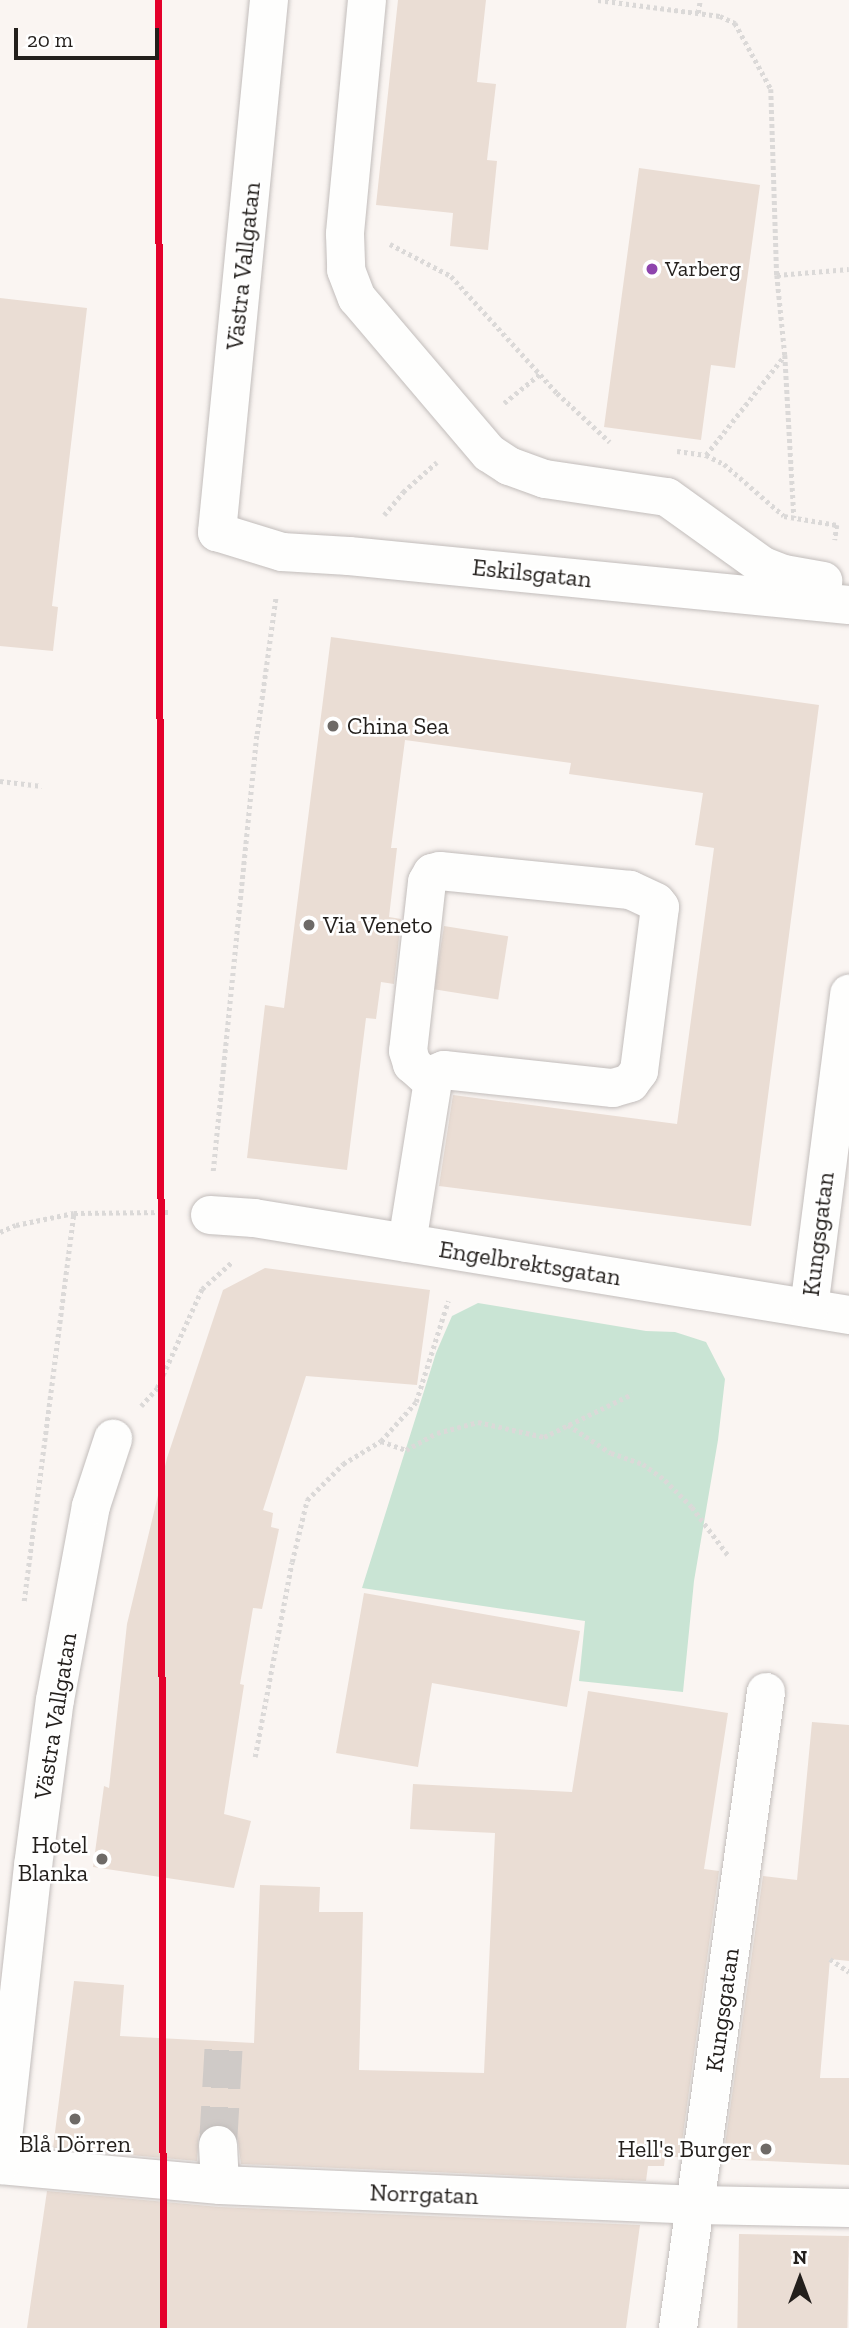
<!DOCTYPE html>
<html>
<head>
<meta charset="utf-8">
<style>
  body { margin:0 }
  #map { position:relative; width:849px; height:2328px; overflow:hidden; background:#faf5f2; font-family:"Zilla Slab",serif }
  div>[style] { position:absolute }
  .green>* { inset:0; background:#c9e4d4 }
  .building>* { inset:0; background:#eaddd4; transform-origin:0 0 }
  .minor-tunnel>* { height:38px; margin-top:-19px; transform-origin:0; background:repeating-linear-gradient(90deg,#cfcac7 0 38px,transparent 0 57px) }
  .path>* { height:4.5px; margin-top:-2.25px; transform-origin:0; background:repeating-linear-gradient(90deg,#dbd9d8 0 3.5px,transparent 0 7px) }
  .roads { filter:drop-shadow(0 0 2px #c2bdbb) drop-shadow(0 0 2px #c2bdbb) }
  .minor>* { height:38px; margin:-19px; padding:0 19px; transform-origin:19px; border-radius:19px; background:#fefefd }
  .rail-1>* { height:7px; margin:-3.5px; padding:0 3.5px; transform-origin:3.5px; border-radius:3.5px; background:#e4002b }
  .dots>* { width:19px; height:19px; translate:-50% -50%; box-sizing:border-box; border:4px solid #fff; border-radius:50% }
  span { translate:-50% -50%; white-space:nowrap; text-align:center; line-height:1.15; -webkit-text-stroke:5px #fff; paint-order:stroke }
  .bus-label { font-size:22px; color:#231f1c }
  .left { translate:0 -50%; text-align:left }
  .street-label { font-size:24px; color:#231f1c }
  .poi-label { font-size:24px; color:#231f1c }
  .right { translate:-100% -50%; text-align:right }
  .north { position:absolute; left:765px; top:2244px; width:70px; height:70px; -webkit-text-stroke:5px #fff; paint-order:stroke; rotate:0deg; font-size:19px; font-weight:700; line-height:28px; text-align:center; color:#231f1c }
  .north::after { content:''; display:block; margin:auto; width:24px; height:32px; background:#231f1c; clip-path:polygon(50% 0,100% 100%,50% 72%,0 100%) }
  .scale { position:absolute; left:14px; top:28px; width:145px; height:32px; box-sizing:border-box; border:4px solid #231f1c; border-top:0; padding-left:9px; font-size:21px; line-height:24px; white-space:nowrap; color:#231f1c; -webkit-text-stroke:5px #fff; paint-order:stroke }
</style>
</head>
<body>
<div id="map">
  <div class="green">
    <div style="clip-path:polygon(478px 1303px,646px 1331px,675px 1332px,706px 1342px,725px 1379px,718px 1440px,694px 1581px,683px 1692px,579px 1681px,585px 1621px,362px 1588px,436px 1353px,452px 1316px)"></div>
  </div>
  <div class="building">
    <div style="clip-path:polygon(398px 0,486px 0,477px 82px,496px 84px,487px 160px,497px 161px,488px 250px,450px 246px,453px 213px,376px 205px)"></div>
    <div style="clip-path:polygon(639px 168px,760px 185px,735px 368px,711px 365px,701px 440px,604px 427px)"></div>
    <div style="clip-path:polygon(0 298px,87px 308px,52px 606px,58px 607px,53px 651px,0 646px)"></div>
    <div style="clip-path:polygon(331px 637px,819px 705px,751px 1226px,439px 1186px,453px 1095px,677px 1124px,714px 848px,695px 845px,703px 793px,569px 774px,571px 763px,405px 740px,391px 848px,397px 848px,389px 917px,401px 919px,394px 984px,381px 982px,376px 1019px,366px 1018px,347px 1170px,247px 1158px,265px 1005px,284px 1008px)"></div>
    <div style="left:444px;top:926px;width:65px;height:64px;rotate:9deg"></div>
    <div style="clip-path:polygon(265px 1268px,430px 1290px,417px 1385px,306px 1376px,263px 1510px,273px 1513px,271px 1527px,279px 1529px,262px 1609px,253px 1608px,240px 1684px,244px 1685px,224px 1814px,251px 1821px,234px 1888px,93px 1867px,104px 1786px,109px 1788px,127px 1624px,167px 1458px,223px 1290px)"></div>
    <div style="clip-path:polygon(364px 1593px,580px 1631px,567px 1707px,432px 1683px,418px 1767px,336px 1753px)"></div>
    <div style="clip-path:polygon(588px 1691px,728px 1713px,704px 1869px,719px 1871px,680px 2157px,665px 2157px,664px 2166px,648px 2166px,646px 2181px,241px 2164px,237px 2134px,229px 2126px,218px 2123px,207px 2126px,199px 2134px,197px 2161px,53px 2148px,74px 1981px,124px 1985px,120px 2036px,254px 2043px,260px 1885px,320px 1887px,319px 1912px,363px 1912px,359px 2070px,484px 2073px,495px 1833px,410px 1829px,413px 1784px,572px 1792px)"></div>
    <div style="clip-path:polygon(812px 1722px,849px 1725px,849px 1961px,830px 1959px,820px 2078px,849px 2078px,849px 2165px,723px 2159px,763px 1876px,797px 1880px)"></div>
    <div style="clip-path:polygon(47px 2191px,219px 2207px,640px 2225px,626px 2328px,27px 2328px)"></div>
    <div style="left:739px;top:2234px;width:110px;height:95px;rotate:1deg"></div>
  </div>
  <div class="minor-tunnel">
    <div style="left:218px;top:2145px;width:103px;rotate:-86.7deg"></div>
  </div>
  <div class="path">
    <div style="left:598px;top:0;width:123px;rotate:7.5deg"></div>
    <div style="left:720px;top:16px;width:17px;rotate:25deg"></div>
    <div style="left:735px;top:23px;width:75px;rotate:61.4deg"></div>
    <div style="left:771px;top:89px;width:186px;rotate:88.2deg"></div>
    <div style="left:777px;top:275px;width:80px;rotate:84.3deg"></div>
    <div style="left:785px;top:355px;width:163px;rotate:86.8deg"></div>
    <div style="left:698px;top:13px;width:13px;rotate:-81deg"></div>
    <div style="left:390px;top:244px;width:69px;rotate:27.7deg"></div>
    <div style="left:451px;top:276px;width:158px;rotate:47.8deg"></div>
    <div style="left:557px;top:393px;width:72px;rotate:42.8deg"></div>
    <div style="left:777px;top:275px;width:72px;rotate:-4.8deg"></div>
    <div style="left:504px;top:403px;width:46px;rotate:-38.9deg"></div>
    <div style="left:677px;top:451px;width:29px;rotate:8deg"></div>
    <div style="left:706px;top:455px;width:20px;rotate:27deg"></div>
    <div style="left:724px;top:464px;width:79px;rotate:40.9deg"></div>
    <div style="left:784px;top:516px;width:54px;rotate:9.6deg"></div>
    <div style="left:837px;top:525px;width:15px;rotate:98deg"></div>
    <div style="left:706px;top:455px;width:127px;rotate:-51.7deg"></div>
    <div style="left:384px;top:515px;width:30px;rotate:-50deg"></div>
    <div style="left:403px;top:492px;width:45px;rotate:-41.4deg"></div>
    <div style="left:0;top:781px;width:42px;rotate:6.8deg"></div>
    <div style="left:213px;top:1171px;width:439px;rotate:-84.3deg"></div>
    <div style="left:257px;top:734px;width:139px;rotate:-82.2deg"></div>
    <div style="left:0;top:1232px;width:17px;rotate:-24deg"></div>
    <div style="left:16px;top:1225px;width:59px;rotate:-11.7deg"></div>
    <div style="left:74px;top:1213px;width:94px;rotate:-0.6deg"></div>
    <div style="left:141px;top:1406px;width:24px;rotate:-48deg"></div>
    <div style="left:157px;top:1388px;width:109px;rotate:-65.6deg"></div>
    <div style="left:202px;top:1289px;width:40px;rotate:-42deg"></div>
    <div style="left:568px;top:1425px;width:51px;rotate:33.1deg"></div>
    <div style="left:611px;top:1453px;width:34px;rotate:19deg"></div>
    <div style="left:643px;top:1464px;width:27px;rotate:36deg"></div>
    <div style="left:665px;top:1480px;width:38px;rotate:45deg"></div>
    <div style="left:692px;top:1507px;width:60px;rotate:53.1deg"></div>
    <div style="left:381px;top:1441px;width:52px;rotate:-48.1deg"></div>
    <div style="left:416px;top:1402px;width:106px;rotate:-72.4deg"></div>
    <div style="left:24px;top:1601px;width:391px;rotate:-82.7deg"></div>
    <div style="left:255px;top:1757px;width:198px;rotate:-79.3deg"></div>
    <div style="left:292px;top:1562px;width:64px;rotate:-76.4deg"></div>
    <div style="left:307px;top:1500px;width:51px;rotate:-45deg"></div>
    <div style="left:343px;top:1464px;width:44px;rotate:-31.2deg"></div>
    <div style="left:381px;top:1441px;width:27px;rotate:20deg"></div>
    <div style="left:406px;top:1450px;width:35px;rotate:-29deg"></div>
    <div style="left:437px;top:1433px;width:42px;rotate:-15deg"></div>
    <div style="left:478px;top:1422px;width:68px;rotate:12.8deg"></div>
    <div style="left:544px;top:1437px;width:98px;rotate:-26deg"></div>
    <div style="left:830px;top:1959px;width:23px;rotate:34deg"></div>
  </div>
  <div class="roads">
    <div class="minor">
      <div style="left:269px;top:0;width:535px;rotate:95.58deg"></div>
      <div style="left:217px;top:532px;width:68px;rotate:17.1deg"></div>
      <div style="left:282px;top:552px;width:67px;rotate:3.4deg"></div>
      <div style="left:349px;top:556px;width:502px;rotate:5.6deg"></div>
      <div style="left:367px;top:0;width:235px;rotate:95.4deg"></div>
      <div style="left:345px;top:234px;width:36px;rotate:88deg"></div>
      <div style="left:346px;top:270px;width:30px;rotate:69deg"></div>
      <div style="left:357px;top:298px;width:204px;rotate:49.6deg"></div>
      <div style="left:489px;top:453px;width:24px;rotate:33deg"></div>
      <div style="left:509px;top:466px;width:38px;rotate:20deg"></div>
      <div style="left:545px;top:479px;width:123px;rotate:8.4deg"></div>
      <div style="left:667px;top:497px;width:118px;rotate:35.7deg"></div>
      <div style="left:763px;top:566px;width:22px;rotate:21deg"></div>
      <div style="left:784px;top:574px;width:40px;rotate:10deg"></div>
      <div style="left:210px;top:1215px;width:44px;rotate:3.9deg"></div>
      <div style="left:254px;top:1218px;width:603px;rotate:9.26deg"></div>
      <div style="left:407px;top:1243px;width:171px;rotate:-80.9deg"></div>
      <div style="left:434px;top:1074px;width:11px;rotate:-22deg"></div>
      <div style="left:444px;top:1070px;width:170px;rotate:6.1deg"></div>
      <div style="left:613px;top:1088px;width:18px;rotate:-16deg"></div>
      <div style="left:630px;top:1083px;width:15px;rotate:-53deg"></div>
      <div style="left:639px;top:1071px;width:165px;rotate:-82.7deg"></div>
      <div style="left:660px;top:907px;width:6px;rotate:-129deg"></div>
      <div style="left:656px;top:902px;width:29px;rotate:-155deg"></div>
      <div style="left:630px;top:890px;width:191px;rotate:-174.3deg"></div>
      <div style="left:440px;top:871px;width:8px;rotate:166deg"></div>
      <div style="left:432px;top:873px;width:10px;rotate:119deg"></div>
      <div style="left:427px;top:882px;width:170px;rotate:96.4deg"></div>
      <div style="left:408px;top:1051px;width:14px;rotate:73deg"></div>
      <div style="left:412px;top:1064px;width:25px;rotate:42deg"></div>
      <div style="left:809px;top:1308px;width:317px;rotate:-82.7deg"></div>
      <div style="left:218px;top:2145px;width:40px;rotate:87.1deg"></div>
      <div style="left:0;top:2165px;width:221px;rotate:5.2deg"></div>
      <div style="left:220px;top:2185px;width:474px;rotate:2.4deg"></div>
      <div style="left:694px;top:2205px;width:155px;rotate:1.1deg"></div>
      <div style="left:0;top:2165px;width:301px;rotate:-83.7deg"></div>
      <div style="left:33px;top:1866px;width:167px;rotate:-82.5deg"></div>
      <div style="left:55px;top:1700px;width:197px;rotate:-79.5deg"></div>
      <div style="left:91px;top:1506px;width:71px;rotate:-71.8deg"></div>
      <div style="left:678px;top:2328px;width:642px;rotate:-82.12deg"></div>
    </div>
  </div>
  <div class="rail-1">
    <div style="left:158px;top:0;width:2328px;rotate:89.88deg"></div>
  </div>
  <div class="dots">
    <div style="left:652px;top:269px;background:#8e44ad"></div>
    <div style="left:333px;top:726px;background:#6e6a67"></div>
    <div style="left:309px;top:925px;background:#6e6a67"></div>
    <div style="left:102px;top:1859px;background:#6e6a67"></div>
    <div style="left:75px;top:2119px;background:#6e6a67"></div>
    <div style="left:766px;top:2149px;background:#6e6a67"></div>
  </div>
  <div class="bus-label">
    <span class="left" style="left:665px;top:269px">Varberg</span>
  </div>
  <div class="street-label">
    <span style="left:243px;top:266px;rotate:-84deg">Västra Vallgatan</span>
    <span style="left:532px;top:573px;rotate:6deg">Eskilsgatan</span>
    <span style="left:818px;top:1234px;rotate:-83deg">Kungsgatan</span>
    <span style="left:530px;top:1263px;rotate:9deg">Engelbrektsgatan</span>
    <span style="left:55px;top:1716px;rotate:-81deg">Västra Vallgatan</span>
    <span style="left:722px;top:2010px;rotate:-82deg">Kungsgatan</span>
    <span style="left:424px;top:2194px;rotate:2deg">Norrgatan</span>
  </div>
  <div class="poi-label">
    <span class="left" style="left:347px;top:726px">China Sea</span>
    <span class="left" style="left:323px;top:925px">Via Veneto</span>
    <span class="right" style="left:88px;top:1859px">Hotel<br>Blanka</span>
    <span style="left:75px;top:2144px">Blå Dörren</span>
    <span class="right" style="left:752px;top:2149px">Hell's Burger</span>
  </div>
  <div class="north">N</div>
  <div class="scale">20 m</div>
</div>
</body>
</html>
